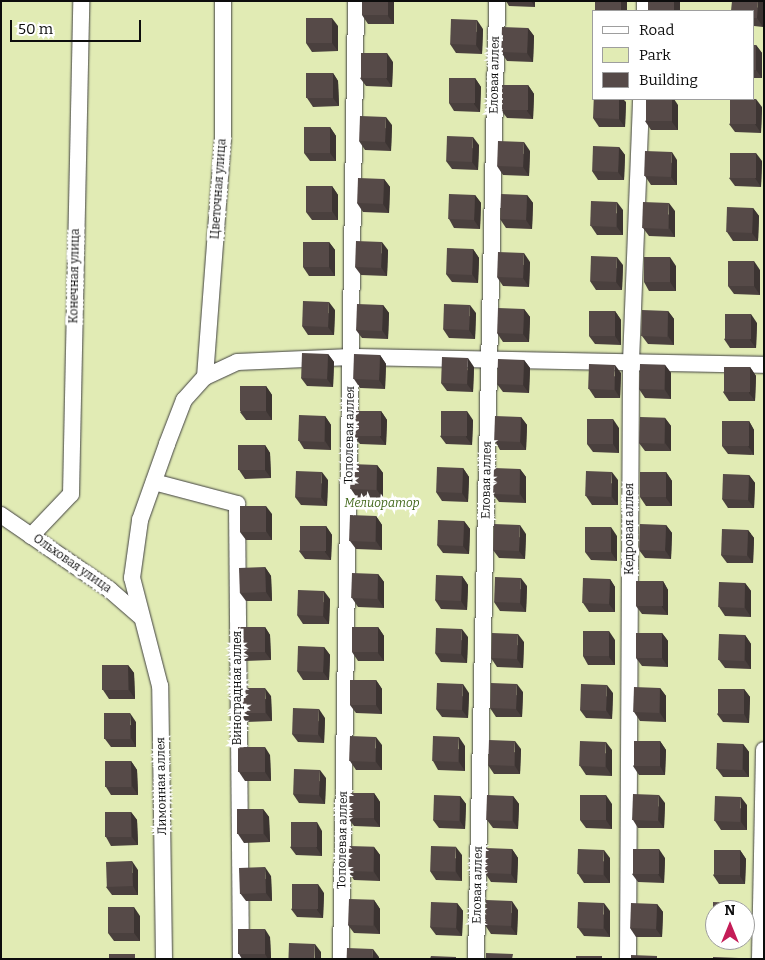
<!DOCTYPE html>
<html>
<head>
<meta charset="utf-8">
<style>
  body { margin:0 }
  #map { position:relative; width:765px; height:960px; overflow:hidden; background:#fff6ec; font-family:Bitter,serif }
  div>[style] { position:absolute }
  .green>* { inset:0; background:#e1ebb4 }
  .roads { filter:drop-shadow(0 0 1px #404040) drop-shadow(0 0 1px #404040) }
  .minor>* { height:16px; margin:-8px; padding:0 8px; transform-origin:8px; border-radius:8px; background:#fff }
  .wall>* { inset:0; background:#4a403e }
  .shaded-wall>* { inset:0; background:#3c3432; transform-origin:0 0 }
  .building>* { inset:0; background:#564a48; transform-origin:0 0 }
  span { translate:-50% -50%; white-space:nowrap; text-align:center; line-height:1.15; -webkit-text-stroke:5px #fff; paint-order:stroke }
  .street-label { font-size:12px; color:#0d0d0d }
  .park-label { font-size:12px; color:#41671a; font-style:italic }
  .frame { position:absolute; inset:0; border:2px solid #0d0d0d; pointer-events:none }
  .legend { position:absolute; left:592px; top:10px; width:162px; height:90px; box-sizing:border-box; background:#fff; border:1px solid #9e9e9e; margin:0; padding:6px 9px; list-style:none; font-size:15px; color:#0d0d0d }
  .legend li { display:flex; align-items:center; gap:10px; height:25px }
  .legend b { width:25px; border:1px solid #9e9e9e }
  .north { position:absolute; left:705px; top:900px; width:50px; height:50px; box-sizing:border-box; background:#fff; border:1px solid #9e9e9e; border-radius:50%; rotate:0deg; font-size:14px; font-weight:700; line-height:20px; text-align:center; color:#0d0d0d }
  .north::after { content:''; display:block; margin:auto; width:18px; height:22px; background:#c41d57; clip-path:polygon(50% 0,100% 100%,50% 72%,0 100%) }
  .scale { position:absolute; left:10px; top:20px; width:131px; height:22px; box-sizing:border-box; border:2px solid #0d0d0d; border-top:0; padding-left:6px; font-size:15px; line-height:18px; white-space:nowrap; color:#0d0d0d; -webkit-text-stroke:4px #fff; paint-order:stroke }
</style>
</head>
<body>
<div id="map">
  <div class="green">
    <div style="clip-path:polygon(evenodd,1px 1px,764px 1px,764px 959px,1px 959px,1px 1px,594px 11px,754px 11px,754px 99px,594px 99px,594px 11px,1px 1px,715px 910px,745px 910px,745px 940px,715px 940px,715px 910px)"></div>
  </div>
  <div class="roads">
    <div class="minor">
      <div style="left:645px;top:11px;width:10px;rotate:-90deg"></div>
      <div style="left:205px;top:377px;width:238px;rotate:-85.7deg"></div>
      <div style="left:223px;top:140px;width:139px;rotate:-90deg"></div>
      <div style="left:154px;top:482px;width:86px;rotate:14.8deg"></div>
      <div style="left:237px;top:504px;width:455px;rotate:89.5deg"></div>
      <div style="left:1px;top:515px;width:132px;rotate:34.5deg"></div>
      <div style="left:110px;top:590px;width:40px;rotate:41deg"></div>
      <div style="left:31px;top:536px;width:58px;rotate:-46.4deg"></div>
      <div style="left:71px;top:494px;width:493px;rotate:-88.8deg"></div>
      <div style="left:164px;top:959px;width:273px;rotate:-90.8deg"></div>
      <div style="left:160px;top:686px;width:112px;rotate:-104.5deg"></div>
      <div style="left:132px;top:578px;width:59px;rotate:-82.1deg"></div>
      <div style="left:140px;top:520px;width:81px;rotate:-70.4deg"></div>
      <div style="left:167px;top:444px;width:47px;rotate:-68.9deg"></div>
      <div style="left:184px;top:400px;width:31px;rotate:-48deg"></div>
      <div style="left:205px;top:377px;width:35px;rotate:-25deg"></div>
      <div style="left:237px;top:362px;width:114px;rotate:-2.5deg"></div>
      <div style="left:351px;top:357px;width:413px;rotate:1.1deg"></div>
      <div style="left:341px;top:959px;width:958px;rotate:-89.1deg"></div>
      <div style="left:476px;top:959px;width:958px;rotate:-88.74deg"></div>
      <div style="left:628px;top:959px;width:597px;rotate:-89.71deg"></div>
      <div style="left:631px;top:362px;width:263px;rotate:-87.8deg"></div>
      <div style="left:760px;top:959px;width:209px;rotate:-88.9deg"></div>
    </div>
  </div>
  <div class="wall">
    <div style="clip-path:polygon(394px 1px,394px 24px,368px 24px,362px 15px)"></div>
    <div style="clip-path:polygon(506px 1px,535px 1px,535px 7px,509px 6px)"></div>
    <div style="clip-path:polygon(764px 1px,763px 27px,754px 26px,754px 11px)"></div>
    <div style="clip-path:polygon(338px 26px,338px 51px,312px 52px,306px 43px)"></div>
    <div style="clip-path:polygon(528px 28px,534px 36px,533px 62px,507px 61px,501px 52px)"></div>
    <div style="clip-path:polygon(483px 29px,482px 54px,456px 53px,450px 44px)"></div>
    <div style="clip-path:polygon(754px 45px,756px 45px,762px 53px,762px 78px,754px 78px)"></div>
    <div style="clip-path:polygon(393px 62px,392px 87px,366px 86px,360px 78px)"></div>
    <div style="clip-path:polygon(333px 73px,338px 81px,339px 106px,313px 107px,307px 98px)"></div>
    <div style="clip-path:polygon(475px 78px,481px 87px,480px 112px,454px 111px,449px 103px)"></div>
    <div style="clip-path:polygon(528px 85px,534px 94px,533px 119px,507px 118px,501px 110px)"></div>
    <div style="clip-path:polygon(626px 102px,625px 127px,599px 127px,593px 118px)"></div>
    <div style="clip-path:polygon(678px 105px,678px 130px,651px 130px,645px 121px)"></div>
    <div style="clip-path:polygon(762px 107px,761px 133px,735px 132px,729px 124px)"></div>
    <div style="clip-path:polygon(392px 125px,391px 151px,365px 150px,359px 141px)"></div>
    <div style="clip-path:polygon(330px 127px,336px 136px,336px 161px,310px 161px,304px 153px)"></div>
    <div style="clip-path:polygon(479px 145px,478px 170px,452px 169px,446px 161px)"></div>
    <div style="clip-path:polygon(619px 147px,625px 155px,624px 180px,598px 180px,592px 171px)"></div>
    <div style="clip-path:polygon(530px 151px,529px 176px,503px 175px,497px 166px)"></div>
    <div style="clip-path:polygon(677px 160px,677px 185px,651px 185px,645px 176px)"></div>
    <div style="clip-path:polygon(762px 161px,761px 187px,735px 186px,729px 178px)"></div>
    <div style="clip-path:polygon(384px 179px,390px 187px,389px 213px,363px 212px,357px 203px)"></div>
    <div style="clip-path:polygon(332px 186px,338px 195px,338px 220px,312px 220px,306px 212px)"></div>
    <div style="clip-path:polygon(475px 195px,481px 203px,480px 229px,454px 228px,449px 219px)"></div>
    <div style="clip-path:polygon(527px 195px,533px 203px,532px 229px,506px 228px,500px 219px)"></div>
    <div style="clip-path:polygon(753px 208px,759px 216px,758px 241px,733px 241px,727px 232px)"></div>
    <div style="clip-path:polygon(623px 210px,623px 235px,597px 235px,591px 226px)"></div>
    <div style="clip-path:polygon(675px 211px,675px 237px,649px 236px,643px 228px)"></div>
    <div style="clip-path:polygon(329px 242px,335px 250px,335px 276px,309px 276px,303px 267px)"></div>
    <div style="clip-path:polygon(473px 249px,479px 258px,478px 283px,452px 282px,446px 274px)"></div>
    <div style="clip-path:polygon(388px 250px,387px 276px,361px 275px,355px 267px)"></div>
    <div style="clip-path:polygon(530px 262px,529px 287px,503px 286px,497px 277px)"></div>
    <div style="clip-path:polygon(623px 265px,622px 290px,596px 290px,590px 281px)"></div>
    <div style="clip-path:polygon(676px 266px,676px 291px,649px 291px,644px 282px)"></div>
    <div style="clip-path:polygon(760px 270px,760px 295px,734px 294px,728px 286px)"></div>
    <div style="clip-path:polygon(383px 305px,389px 313px,388px 339px,362px 338px,356px 330px)"></div>
    <div style="clip-path:polygon(524px 309px,530px 317px,529px 342px,503px 342px,497px 333px)"></div>
    <div style="clip-path:polygon(335px 310px,334px 335px,308px 335px,302px 326px)"></div>
    <div style="clip-path:polygon(615px 311px,621px 320px,621px 345px,595px 344px,589px 336px)"></div>
    <div style="clip-path:polygon(668px 311px,674px 319px,674px 345px,648px 344px,642px 336px)"></div>
    <div style="clip-path:polygon(476px 313px,475px 339px,449px 338px,443px 329px)"></div>
    <div style="clip-path:polygon(757px 323px,756px 348px,730px 348px,724px 339px)"></div>
    <div style="clip-path:polygon(328px 354px,334px 362px,333px 387px,307px 386px,301px 378px)"></div>
    <div style="clip-path:polygon(380px 355px,386px 364px,385px 389px,360px 388px,354px 379px)"></div>
    <div style="clip-path:polygon(524px 360px,530px 368px,529px 393px,503px 392px,497px 384px)"></div>
    <div style="clip-path:polygon(665px 365px,671px 373px,671px 399px,645px 398px,639px 389px)"></div>
    <div style="clip-path:polygon(474px 367px,473px 392px,447px 391px,441px 383px)"></div>
    <div style="clip-path:polygon(750px 367px,756px 376px,755px 401px,729px 401px,723px 392px)"></div>
    <div style="clip-path:polygon(621px 373px,620px 398px,595px 398px,589px 389px)"></div>
    <div style="clip-path:polygon(266px 386px,272px 395px,272px 420px,246px 420px,240px 412px)"></div>
    <div style="clip-path:polygon(381px 411px,387px 420px,386px 445px,360px 444px,354px 436px)"></div>
    <div style="clip-path:polygon(325px 416px,331px 425px,331px 450px,304px 449px,299px 441px)"></div>
    <div style="clip-path:polygon(521px 417px,527px 425px,526px 450px,500px 450px,495px 441px)"></div>
    <div style="clip-path:polygon(665px 418px,671px 426px,671px 451px,645px 451px,639px 443px)"></div>
    <div style="clip-path:polygon(473px 420px,472px 445px,446px 444px,440px 436px)"></div>
    <div style="clip-path:polygon(749px 421px,754px 430px,754px 455px,728px 454px,722px 446px)"></div>
    <div style="clip-path:polygon(619px 428px,619px 453px,593px 452px,587px 444px)"></div>
    <div style="clip-path:polygon(265px 445px,270px 453px,271px 478px,245px 479px,239px 470px)"></div>
    <div style="clip-path:polygon(377px 465px,383px 473px,383px 499px,357px 498px,351px 489px)"></div>
    <div style="clip-path:polygon(463px 468px,469px 477px,468px 502px,442px 501px,436px 492px)"></div>
    <div style="clip-path:polygon(520px 469px,526px 477px,526px 503px,499px 502px,493px 494px)"></div>
    <div style="clip-path:polygon(666px 472px,672px 481px,672px 506px,646px 506px,640px 497px)"></div>
    <div style="clip-path:polygon(749px 475px,755px 483px,754px 508px,728px 508px,722px 499px)"></div>
    <div style="clip-path:polygon(328px 480px,327px 506px,301px 505px,295px 497px)"></div>
    <div style="clip-path:polygon(618px 480px,618px 505px,592px 505px,586px 496px)"></div>
    <div style="clip-path:polygon(272px 514px,272px 540px,246px 540px,240px 532px)"></div>
    <div style="clip-path:polygon(376px 516px,382px 525px,382px 550px,356px 549px,350px 541px)"></div>
    <div style="clip-path:polygon(464px 521px,470px 529px,469px 554px,443px 553px,437px 545px)"></div>
    <div style="clip-path:polygon(666px 525px,672px 533px,671px 559px,645px 558px,639px 550px)"></div>
    <div style="clip-path:polygon(326px 526px,332px 535px,331px 560px,305px 559px,299px 551px)"></div>
    <div style="clip-path:polygon(748px 530px,754px 538px,753px 563px,727px 563px,721px 555px)"></div>
    <div style="clip-path:polygon(526px 534px,525px 559px,499px 558px,493px 550px)"></div>
    <div style="clip-path:polygon(617px 536px,617px 561px,591px 560px,585px 552px)"></div>
    <div style="clip-path:polygon(265px 567px,271px 576px,272px 601px,246px 601px,240px 593px)"></div>
    <div style="clip-path:polygon(378px 574px,384px 582px,384px 608px,358px 607px,352px 598px)"></div>
    <div style="clip-path:polygon(462px 576px,468px 585px,467px 610px,441px 609px,435px 600px)"></div>
    <div style="clip-path:polygon(610px 579px,615px 587px,615px 612px,589px 612px,583px 603px)"></div>
    <div style="clip-path:polygon(663px 581px,668px 590px,668px 615px,642px 614px,636px 606px)"></div>
    <div style="clip-path:polygon(745px 583px,751px 591px,751px 617px,725px 616px,719px 607px)"></div>
    <div style="clip-path:polygon(527px 586px,526px 612px,500px 611px,494px 602px)"></div>
    <div style="clip-path:polygon(330px 599px,329px 624px,303px 624px,297px 615px)"></div>
    <div style="clip-path:polygon(265px 627px,270px 635px,271px 660px,245px 661px,239px 652px)"></div>
    <div style="clip-path:polygon(378px 627px,384px 636px,384px 661px,358px 661px,352px 652px)"></div>
    <div style="clip-path:polygon(662px 633px,668px 641px,668px 667px,642px 666px,636px 658px)"></div>
    <div style="clip-path:polygon(745px 635px,751px 644px,751px 669px,725px 668px,719px 660px)"></div>
    <div style="clip-path:polygon(468px 637px,467px 663px,441px 662px,435px 653px)"></div>
    <div style="clip-path:polygon(615px 640px,615px 665px,588px 665px,583px 656px)"></div>
    <div style="clip-path:polygon(524px 642px,523px 668px,497px 667px,491px 658px)"></div>
    <div style="clip-path:polygon(324px 647px,330px 655px,329px 680px,303px 680px,297px 671px)"></div>
    <div style="clip-path:polygon(128px 665px,134px 673px,135px 699px,109px 699px,103px 690px)"></div>
    <div style="clip-path:polygon(376px 680px,382px 689px,382px 714px,356px 713px,350px 705px)"></div>
    <div style="clip-path:polygon(660px 688px,666px 696px,666px 722px,640px 721px,634px 712px)"></div>
    <div style="clip-path:polygon(744px 689px,750px 697px,749px 723px,723px 722px,717px 714px)"></div>
    <div style="clip-path:polygon(523px 692px,522px 717px,496px 717px,490px 708px)"></div>
    <div style="clip-path:polygon(469px 693px,468px 718px,442px 717px,436px 709px)"></div>
    <div style="clip-path:polygon(613px 693px,612px 719px,586px 718px,580px 710px)"></div>
    <div style="clip-path:polygon(271px 696px,272px 721px,246px 722px,240px 713px)"></div>
    <div style="clip-path:polygon(325px 718px,324px 743px,298px 742px,292px 734px)"></div>
    <div style="clip-path:polygon(136px 722px,136px 747px,111px 747px,105px 739px)"></div>
    <div style="clip-path:polygon(660px 741px,666px 750px,665px 775px,639px 775px,633px 766px)"></div>
    <div style="clip-path:polygon(743px 744px,749px 752px,749px 777px,723px 777px,717px 769px)"></div>
    <div style="clip-path:polygon(382px 745px,382px 770px,356px 770px,350px 761px)"></div>
    <div style="clip-path:polygon(465px 746px,465px 771px,438px 770px,433px 761px)"></div>
    <div style="clip-path:polygon(521px 749px,520px 774px,494px 774px,488px 765px)"></div>
    <div style="clip-path:polygon(612px 750px,612px 776px,586px 775px,580px 766px)"></div>
    <div style="clip-path:polygon(270px 755px,271px 781px,245px 781px,239px 772px)"></div>
    <div style="clip-path:polygon(131px 761px,137px 770px,138px 795px,111px 795px,106px 787px)"></div>
    <div style="clip-path:polygon(326px 778px,325px 804px,299px 803px,293px 794px)"></div>
    <div style="clip-path:polygon(374px 793px,380px 802px,380px 827px,354px 826px,348px 818px)"></div>
    <div style="clip-path:polygon(460px 796px,466px 804px,465px 829px,439px 828px,433px 820px)"></div>
    <div style="clip-path:polygon(513px 796px,519px 804px,518px 829px,493px 828px,487px 820px)"></div>
    <div style="clip-path:polygon(665px 803px,664px 828px,638px 828px,633px 820px)"></div>
    <div style="clip-path:polygon(612px 804px,612px 829px,586px 828px,580px 820px)"></div>
    <div style="clip-path:polygon(747px 805px,747px 830px,721px 830px,715px 821px)"></div>
    <div style="clip-path:polygon(263px 809px,269px 817px,270px 842px,244px 843px,238px 834px)"></div>
    <div style="clip-path:polygon(131px 812px,137px 820px,138px 845px,111px 846px,106px 837px)"></div>
    <div style="clip-path:polygon(322px 831px,322px 856px,296px 855px,290px 847px)"></div>
    <div style="clip-path:polygon(374px 847px,380px 855px,380px 881px,354px 880px,348px 871px)"></div>
    <div style="clip-path:polygon(512px 849px,518px 858px,517px 883px,491px 882px,485px 873px)"></div>
    <div style="clip-path:polygon(740px 850px,746px 859px,745px 884px,719px 884px,713px 875px)"></div>
    <div style="clip-path:polygon(462px 855px,462px 881px,436px 880px,430px 871px)"></div>
    <div style="clip-path:polygon(610px 858px,610px 883px,584px 883px,578px 874px)"></div>
    <div style="clip-path:polygon(665px 858px,664px 883px,638px 882px,632px 874px)"></div>
    <div style="clip-path:polygon(138px 870px,138px 895px,112px 895px,106px 887px)"></div>
    <div style="clip-path:polygon(271px 876px,272px 901px,246px 901px,240px 893px)"></div>
    <div style="clip-path:polygon(324px 893px,323px 918px,297px 917px,291px 909px)"></div>
    <div style="clip-path:polygon(374px 900px,380px 909px,380px 934px,354px 933px,348px 925px)"></div>
    <div style="clip-path:polygon(457px 903px,463px 911px,462px 936px,436px 935px,430px 927px)"></div>
    <div style="clip-path:polygon(657px 904px,663px 912px,662px 937px,636px 937px,630px 928px)"></div>
    <div style="clip-path:polygon(518px 910px,517px 935px,491px 934px,485px 925px)"></div>
    <div style="clip-path:polygon(610px 911px,610px 937px,584px 936px,578px 928px)"></div>
    <div style="clip-path:polygon(140px 916px,140px 941px,114px 941px,108px 933px)"></div>
    <div style="clip-path:polygon(270px 937px,271px 959px,242px 959px,239px 954px)"></div>
  </div>
  <div class="shaded-wall">
    <div style="clip-path:polygon(388px 1px,394px 1px,394px 24px,388px 16px)"></div>
    <div style="clip-path:polygon(531px 1px,535px 1px,535px 7px)"></div>
    <div style="left:621px;top:1px;width:6px;height:10px"></div>
    <div style="left:674px;top:1px;width:6px;height:10px"></div>
    <div style="clip-path:polygon(758px 1px,764px 1px,763px 27px,757px 18px)"></div>
    <div style="clip-path:polygon(332px 18px,338px 26px,338px 51px,332px 43px)"></div>
    <div style="clip-path:polygon(477px 20px,483px 29px,482px 54px,476px 45px)"></div>
    <div style="clip-path:polygon(528px 28px,534px 36px,533px 62px,527px 53px)"></div>
    <div style="clip-path:polygon(756px 45px,762px 53px,762px 78px,756px 70px)"></div>
    <div style="clip-path:polygon(387px 53px,393px 62px,392px 87px,386px 78px)"></div>
    <div style="clip-path:polygon(333px 73px,338px 81px,339px 106px,333px 98px)"></div>
    <div style="clip-path:polygon(475px 78px,481px 87px,480px 112px,474px 104px)"></div>
    <div style="clip-path:polygon(528px 85px,534px 94px,533px 119px,527px 111px)"></div>
    <div style="clip-path:polygon(619px 99px,623px 99px,626px 102px,625px 127px,619px 119px)"></div>
    <div style="clip-path:polygon(672px 99px,674px 99px,678px 105px,678px 130px,672px 122px)"></div>
    <div style="clip-path:polygon(756px 99px,762px 107px,761px 133px,755px 124px)"></div>
    <div style="clip-path:polygon(386px 117px,392px 125px,391px 151px,385px 142px)"></div>
    <div style="clip-path:polygon(330px 127px,336px 136px,336px 161px,330px 153px)"></div>
    <div style="clip-path:polygon(473px 137px,479px 145px,478px 170px,472px 162px)"></div>
    <div style="clip-path:polygon(524px 142px,530px 151px,529px 176px,523px 167px)"></div>
    <div style="clip-path:polygon(619px 147px,625px 155px,624px 180px,618px 172px)"></div>
    <div style="clip-path:polygon(672px 152px,677px 160px,677px 185px,671px 177px)"></div>
    <div style="clip-path:polygon(756px 153px,762px 161px,761px 187px,755px 178px)"></div>
    <div style="clip-path:polygon(384px 179px,390px 187px,389px 213px,383px 204px)"></div>
    <div style="clip-path:polygon(332px 186px,338px 195px,338px 220px,332px 211px)"></div>
    <div style="clip-path:polygon(475px 195px,481px 203px,480px 229px,474px 220px)"></div>
    <div style="clip-path:polygon(527px 195px,533px 203px,532px 229px,526px 220px)"></div>
    <div style="clip-path:polygon(617px 202px,623px 210px,623px 235px,617px 227px)"></div>
    <div style="clip-path:polygon(669px 203px,675px 211px,675px 237px,669px 228px)"></div>
    <div style="clip-path:polygon(753px 208px,759px 216px,758px 241px,752px 233px)"></div>
    <div style="clip-path:polygon(329px 242px,335px 250px,335px 276px,329px 267px)"></div>
    <div style="clip-path:polygon(382px 242px,388px 250px,387px 276px,381px 267px)"></div>
    <div style="clip-path:polygon(473px 249px,479px 258px,478px 283px,472px 274px)"></div>
    <div style="clip-path:polygon(524px 253px,530px 262px,529px 287px,523px 278px)"></div>
    <div style="clip-path:polygon(617px 257px,623px 265px,622px 290px,616px 282px)"></div>
    <div style="clip-path:polygon(670px 257px,676px 266px,676px 291px,670px 282px)"></div>
    <div style="clip-path:polygon(754px 261px,760px 270px,760px 295px,754px 286px)"></div>
    <div style="clip-path:polygon(329px 302px,335px 310px,334px 335px,328px 327px)"></div>
    <div style="clip-path:polygon(383px 305px,389px 313px,388px 339px,382px 330px)"></div>
    <div style="clip-path:polygon(470px 305px,476px 313px,475px 339px,469px 330px)"></div>
    <div style="clip-path:polygon(524px 309px,530px 317px,529px 342px,523px 334px)"></div>
    <div style="clip-path:polygon(615px 311px,621px 320px,621px 345px,615px 336px)"></div>
    <div style="clip-path:polygon(668px 311px,674px 319px,674px 345px,668px 336px)"></div>
    <div style="clip-path:polygon(751px 314px,757px 323px,756px 348px,750px 340px)"></div>
    <div style="clip-path:polygon(328px 354px,334px 362px,333px 387px,327px 379px)"></div>
    <div style="clip-path:polygon(380px 355px,386px 364px,385px 389px,379px 380px)"></div>
    <div style="clip-path:polygon(468px 358px,474px 367px,473px 392px,467px 384px)"></div>
    <div style="clip-path:polygon(524px 360px,530px 368px,529px 393px,523px 385px)"></div>
    <div style="clip-path:polygon(615px 365px,621px 373px,620px 398px,615px 390px)"></div>
    <div style="clip-path:polygon(665px 365px,671px 373px,671px 399px,665px 390px)"></div>
    <div style="clip-path:polygon(750px 367px,756px 376px,755px 401px,749px 393px)"></div>
    <div style="clip-path:polygon(266px 386px,272px 395px,272px 420px,266px 411px)"></div>
    <div style="clip-path:polygon(381px 411px,387px 420px,386px 445px,380px 437px)"></div>
    <div style="clip-path:polygon(467px 411px,473px 420px,472px 445px,466px 437px)"></div>
    <div style="clip-path:polygon(325px 416px,331px 425px,331px 450px,325px 441px)"></div>
    <div style="clip-path:polygon(521px 417px,527px 425px,526px 450px,520px 442px)"></div>
    <div style="clip-path:polygon(665px 418px,671px 426px,671px 451px,665px 443px)"></div>
    <div style="clip-path:polygon(613px 419px,619px 428px,619px 453px,613px 444px)"></div>
    <div style="clip-path:polygon(749px 421px,754px 430px,754px 455px,748px 446px)"></div>
    <div style="clip-path:polygon(265px 445px,270px 453px,271px 478px,265px 470px)"></div>
    <div style="clip-path:polygon(377px 465px,383px 473px,383px 499px,377px 490px)"></div>
    <div style="clip-path:polygon(463px 468px,469px 477px,468px 502px,462px 493px)"></div>
    <div style="clip-path:polygon(520px 469px,526px 477px,526px 503px,520px 494px)"></div>
    <div style="clip-path:polygon(322px 472px,328px 480px,327px 506px,321px 497px)"></div>
    <div style="clip-path:polygon(612px 472px,618px 480px,618px 505px,612px 497px)"></div>
    <div style="clip-path:polygon(666px 472px,672px 481px,672px 506px,666px 498px)"></div>
    <div style="clip-path:polygon(749px 475px,755px 483px,754px 508px,748px 500px)"></div>
    <div style="clip-path:polygon(266px 506px,272px 514px,272px 540px,266px 531px)"></div>
    <div style="clip-path:polygon(376px 516px,382px 525px,382px 550px,376px 541px)"></div>
    <div style="clip-path:polygon(464px 521px,470px 529px,469px 554px,463px 546px)"></div>
    <div style="clip-path:polygon(520px 525px,526px 534px,525px 559px,519px 551px)"></div>
    <div style="clip-path:polygon(666px 525px,672px 533px,671px 559px,665px 550px)"></div>
    <div style="clip-path:polygon(326px 526px,332px 535px,331px 560px,325px 552px)"></div>
    <div style="clip-path:polygon(611px 527px,617px 536px,617px 561px,611px 552px)"></div>
    <div style="clip-path:polygon(748px 530px,754px 538px,753px 563px,747px 555px)"></div>
    <div style="clip-path:polygon(265px 567px,271px 576px,272px 601px,266px 592px)"></div>
    <div style="clip-path:polygon(378px 574px,384px 582px,384px 608px,378px 599px)"></div>
    <div style="clip-path:polygon(462px 576px,468px 585px,467px 610px,461px 601px)"></div>
    <div style="clip-path:polygon(521px 578px,527px 586px,526px 612px,520px 603px)"></div>
    <div style="clip-path:polygon(610px 579px,615px 587px,615px 612px,609px 604px)"></div>
    <div style="clip-path:polygon(663px 581px,668px 590px,668px 615px,662px 607px)"></div>
    <div style="clip-path:polygon(745px 583px,751px 591px,751px 617px,745px 608px)"></div>
    <div style="clip-path:polygon(324px 591px,330px 599px,329px 624px,323px 616px)"></div>
    <div style="clip-path:polygon(265px 627px,270px 635px,271px 660px,265px 652px)"></div>
    <div style="clip-path:polygon(378px 627px,384px 636px,384px 661px,378px 653px)"></div>
    <div style="clip-path:polygon(462px 629px,468px 637px,467px 663px,461px 654px)"></div>
    <div style="clip-path:polygon(609px 631px,615px 640px,615px 665px,609px 657px)"></div>
    <div style="clip-path:polygon(662px 633px,668px 641px,668px 667px,662px 658px)"></div>
    <div style="clip-path:polygon(518px 634px,524px 642px,523px 668px,517px 659px)"></div>
    <div style="clip-path:polygon(745px 635px,751px 644px,751px 669px,745px 660px)"></div>
    <div style="clip-path:polygon(324px 647px,330px 655px,329px 680px,323px 672px)"></div>
    <div style="clip-path:polygon(128px 665px,134px 673px,135px 699px,129px 690px)"></div>
    <div style="clip-path:polygon(376px 680px,382px 689px,382px 714px,376px 705px)"></div>
    <div style="clip-path:polygon(463px 684px,469px 693px,468px 718px,462px 710px)"></div>
    <div style="clip-path:polygon(517px 684px,523px 692px,522px 717px,516px 709px)"></div>
    <div style="clip-path:polygon(607px 685px,613px 693px,612px 719px,606px 710px)"></div>
    <div style="clip-path:polygon(265px 688px,271px 696px,272px 721px,266px 713px)"></div>
    <div style="clip-path:polygon(660px 688px,666px 696px,666px 722px,660px 713px)"></div>
    <div style="clip-path:polygon(744px 689px,750px 697px,749px 723px,744px 714px)"></div>
    <div style="clip-path:polygon(319px 709px,325px 718px,324px 743px,318px 734px)"></div>
    <div style="clip-path:polygon(130px 713px,136px 722px,136px 747px,131px 738px)"></div>
    <div style="clip-path:polygon(376px 737px,382px 745px,382px 770px,376px 762px)"></div>
    <div style="clip-path:polygon(459px 737px,465px 746px,465px 771px,459px 762px)"></div>
    <div style="clip-path:polygon(515px 741px,521px 749px,520px 774px,515px 766px)"></div>
    <div style="clip-path:polygon(660px 741px,666px 750px,665px 775px,660px 766px)"></div>
    <div style="clip-path:polygon(606px 742px,612px 750px,612px 776px,606px 767px)"></div>
    <div style="clip-path:polygon(743px 744px,749px 752px,749px 777px,743px 769px)"></div>
    <div style="clip-path:polygon(265px 747px,270px 755px,271px 781px,265px 772px)"></div>
    <div style="clip-path:polygon(131px 761px,137px 770px,138px 795px,132px 786px)"></div>
    <div style="clip-path:polygon(320px 770px,326px 778px,325px 804px,319px 795px)"></div>
    <div style="clip-path:polygon(374px 793px,380px 802px,380px 827px,374px 819px)"></div>
    <div style="clip-path:polygon(606px 795px,612px 804px,612px 829px,606px 820px)"></div>
    <div style="clip-path:polygon(659px 795px,665px 803px,664px 828px,658px 820px)"></div>
    <div style="clip-path:polygon(460px 796px,466px 804px,465px 829px,460px 821px)"></div>
    <div style="clip-path:polygon(513px 796px,519px 804px,518px 829px,513px 821px)"></div>
    <div style="clip-path:polygon(741px 797px,747px 805px,747px 830px,741px 822px)"></div>
    <div style="clip-path:polygon(263px 809px,269px 817px,270px 842px,264px 834px)"></div>
    <div style="clip-path:polygon(131px 812px,137px 820px,138px 845px,132px 837px)"></div>
    <div style="clip-path:polygon(317px 822px,322px 831px,322px 856px,316px 847px)"></div>
    <div style="clip-path:polygon(374px 847px,380px 855px,380px 881px,374px 872px)"></div>
    <div style="clip-path:polygon(456px 847px,462px 855px,462px 881px,456px 872px)"></div>
    <div style="clip-path:polygon(512px 849px,518px 858px,517px 883px,511px 874px)"></div>
    <div style="clip-path:polygon(659px 849px,665px 858px,664px 883px,658px 874px)"></div>
    <div style="clip-path:polygon(604px 850px,610px 858px,610px 883px,604px 875px)"></div>
    <div style="clip-path:polygon(740px 850px,746px 859px,745px 884px,740px 876px)"></div>
    <div style="clip-path:polygon(132px 861px,138px 870px,138px 895px,133px 886px)"></div>
    <div style="clip-path:polygon(265px 867px,271px 876px,272px 901px,266px 893px)"></div>
    <div style="clip-path:polygon(318px 884px,324px 893px,323px 918px,317px 910px)"></div>
    <div style="clip-path:polygon(374px 900px,380px 909px,380px 934px,374px 925px)"></div>
    <div style="clip-path:polygon(512px 901px,518px 910px,517px 935px,511px 927px)"></div>
    <div style="clip-path:polygon(457px 903px,463px 911px,462px 936px,456px 928px)"></div>
    <div style="clip-path:polygon(604px 903px,610px 911px,610px 937px,604px 928px)"></div>
    <div style="clip-path:polygon(739px 903px,745px 910px,739px 910px)"></div>
    <div style="clip-path:polygon(657px 904px,663px 912px,662px 937px,656px 929px)"></div>
    <div style="clip-path:polygon(134px 907px,140px 916px,140px 941px,134px 933px)"></div>
    <div style="clip-path:polygon(265px 929px,270px 937px,271px 959px,268px 959px,265px 954px)"></div>
    <div style="clip-path:polygon(315px 944px,321px 952px,321px 959px,315px 959px)"></div>
    <div style="clip-path:polygon(373px 949px,379px 957px,379px 959px,372px 959px)"></div>
  </div>
  <div class="building">
    <div style="left:362px;top:1px;width:26px;height:14px"></div>
    <div style="left:595px;top:1px;width:26px;height:10px"></div>
    <div style="left:648px;top:1px;width:26px;height:10px"></div>
    <div style="clip-path:polygon(732px 1px,758px 1px,757px 18px,754px 18px,754px 11px,731px 11px)"></div>
    <div style="left:306px;top:18px;width:26px;height:25px"></div>
    <div style="left:451px;top:19px;width:26px;height:25px;rotate:2deg"></div>
    <div style="left:502px;top:27px;width:26px;height:25px;rotate:2deg"></div>
    <div style="left:754px;top:45px;width:2px;height:25px"></div>
    <div style="left:361px;top:53px;width:26px;height:25px"></div>
    <div style="left:306px;top:73px;width:27px;height:25px"></div>
    <div style="left:449px;top:78px;width:26px;height:25px"></div>
    <div style="left:502px;top:85px;width:26px;height:25px"></div>
    <div style="clip-path:polygon(594px 93px,594px 99px,619px 99px,619px 119px,593px 118px)"></div>
    <div style="left:646px;top:99px;width:26px;height:22px"></div>
    <div style="left:730px;top:99px;width:26px;height:25px"></div>
    <div style="left:360px;top:116px;width:26px;height:25px;rotate:2deg"></div>
    <div style="left:330px;top:127px;width:26px;height:26px;rotate:90deg"></div>
    <div style="left:447px;top:136px;width:26px;height:25px;rotate:2deg"></div>
    <div style="left:498px;top:141px;width:26px;height:25px;rotate:2deg"></div>
    <div style="left:593px;top:146px;width:26px;height:25px;rotate:2deg"></div>
    <div style="left:645px;top:151px;width:27px;height:25px;rotate:2deg"></div>
    <div style="left:730px;top:153px;width:26px;height:25px"></div>
    <div style="left:358px;top:178px;width:26px;height:25px;rotate:2deg"></div>
    <div style="left:306px;top:186px;width:26px;height:26px"></div>
    <div style="left:449px;top:194px;width:26px;height:25px;rotate:2deg"></div>
    <div style="left:501px;top:194px;width:26px;height:25px;rotate:2deg"></div>
    <div style="left:591px;top:201px;width:26px;height:25px;rotate:2deg"></div>
    <div style="left:643px;top:202px;width:26px;height:26px;rotate:2deg"></div>
    <div style="left:727px;top:207px;width:26px;height:25px;rotate:2deg"></div>
    <div style="left:356px;top:241px;width:26px;height:26px;rotate:2deg"></div>
    <div style="left:303px;top:242px;width:26px;height:25px"></div>
    <div style="left:447px;top:248px;width:26px;height:26px;rotate:2deg"></div>
    <div style="left:498px;top:252px;width:26px;height:25px;rotate:2deg"></div>
    <div style="left:591px;top:256px;width:26px;height:25px;rotate:2deg"></div>
    <div style="left:644px;top:257px;width:26px;height:25px"></div>
    <div style="left:728px;top:261px;width:26px;height:25px"></div>
    <div style="left:303px;top:301px;width:26px;height:25px;rotate:2deg"></div>
    <div style="left:357px;top:304px;width:26px;height:26px;rotate:2deg"></div>
    <div style="left:444px;top:304px;width:26px;height:25px;rotate:2deg"></div>
    <div style="left:498px;top:308px;width:26px;height:25px;rotate:2deg"></div>
    <div style="left:642px;top:310px;width:26px;height:26px;rotate:2deg"></div>
    <div style="left:589px;top:311px;width:26px;height:25px"></div>
    <div style="left:725px;top:314px;width:26px;height:25px"></div>
    <div style="left:302px;top:353px;width:26px;height:25px;rotate:2deg"></div>
    <div style="left:354px;top:354px;width:26px;height:25px;rotate:2deg"></div>
    <div style="left:442px;top:357px;width:26px;height:26px;rotate:2deg"></div>
    <div style="left:498px;top:359px;width:26px;height:25px;rotate:2deg"></div>
    <div style="left:589px;top:364px;width:26px;height:25px;rotate:2deg"></div>
    <div style="left:640px;top:364px;width:25px;height:25px;rotate:2deg"></div>
    <div style="left:724px;top:367px;width:26px;height:25px"></div>
    <div style="left:266px;top:386px;width:25px;height:26px;rotate:90deg"></div>
    <div style="left:355px;top:411px;width:26px;height:25px"></div>
    <div style="left:441px;top:411px;width:26px;height:25px"></div>
    <div style="left:299px;top:415px;width:26px;height:26px;rotate:2deg"></div>
    <div style="left:495px;top:416px;width:26px;height:25px;rotate:2deg"></div>
    <div style="left:640px;top:417px;width:25px;height:26px;rotate:2deg"></div>
    <div style="left:587px;top:419px;width:26px;height:25px"></div>
    <div style="left:722px;top:421px;width:27px;height:25px"></div>
    <div style="left:238px;top:445px;width:27px;height:25px"></div>
    <div style="left:351px;top:464px;width:26px;height:25px;rotate:2deg"></div>
    <div style="left:437px;top:467px;width:26px;height:25px;rotate:2deg"></div>
    <div style="left:494px;top:468px;width:26px;height:26px;rotate:2deg"></div>
    <div style="left:296px;top:471px;width:26px;height:26px;rotate:2deg"></div>
    <div style="left:586px;top:471px;width:26px;height:25px;rotate:2deg"></div>
    <div style="left:640px;top:472px;width:26px;height:25px"></div>
    <div style="left:723px;top:474px;width:26px;height:25px;rotate:2deg"></div>
    <div style="left:240px;top:506px;width:26px;height:26px"></div>
    <div style="left:350px;top:515px;width:26px;height:26px;rotate:2deg"></div>
    <div style="left:438px;top:520px;width:26px;height:25px;rotate:2deg"></div>
    <div style="left:494px;top:524px;width:26px;height:26px;rotate:2deg"></div>
    <div style="left:640px;top:524px;width:26px;height:26px;rotate:2deg"></div>
    <div style="left:300px;top:526px;width:26px;height:25px"></div>
    <div style="left:585px;top:527px;width:26px;height:25px"></div>
    <div style="left:722px;top:529px;width:26px;height:26px;rotate:2deg"></div>
    <div style="left:265px;top:567px;width:25px;height:26px;rotate:88deg"></div>
    <div style="left:352px;top:573px;width:26px;height:25px;rotate:2deg"></div>
    <div style="left:436px;top:575px;width:26px;height:25px;rotate:2deg"></div>
    <div style="left:495px;top:577px;width:26px;height:25px;rotate:2deg"></div>
    <div style="left:583px;top:578px;width:27px;height:25px;rotate:2deg"></div>
    <div style="left:636px;top:581px;width:27px;height:25px"></div>
    <div style="left:719px;top:582px;width:26px;height:25px;rotate:2deg"></div>
    <div style="left:298px;top:590px;width:26px;height:25px;rotate:2deg"></div>
    <div style="left:238px;top:627px;width:27px;height:25px"></div>
    <div style="left:352px;top:627px;width:26px;height:25px"></div>
    <div style="left:436px;top:628px;width:26px;height:25px;rotate:2deg"></div>
    <div style="left:583px;top:631px;width:26px;height:25px"></div>
    <div style="left:492px;top:633px;width:26px;height:25px;rotate:2deg"></div>
    <div style="left:636px;top:633px;width:26px;height:25px"></div>
    <div style="left:719px;top:634px;width:26px;height:26px;rotate:2deg"></div>
    <div style="left:298px;top:646px;width:26px;height:25px;rotate:2deg"></div>
    <div style="left:102px;top:665px;width:26px;height:25px"></div>
    <div style="left:350px;top:680px;width:26px;height:25px"></div>
    <div style="left:437px;top:683px;width:26px;height:26px;rotate:2deg"></div>
    <div style="left:491px;top:683px;width:26px;height:25px;rotate:2deg"></div>
    <div style="left:581px;top:684px;width:26px;height:26px;rotate:2deg"></div>
    <div style="left:634px;top:687px;width:26px;height:25px;rotate:2deg"></div>
    <div style="left:239px;top:688px;width:26px;height:25px"></div>
    <div style="left:718px;top:689px;width:26px;height:25px"></div>
    <div style="left:293px;top:708px;width:26px;height:26px;rotate:2deg"></div>
    <div style="left:104px;top:713px;width:26px;height:26px"></div>
    <div style="left:350px;top:736px;width:26px;height:25px;rotate:2deg"></div>
    <div style="left:433px;top:736px;width:26px;height:25px;rotate:2deg"></div>
    <div style="left:489px;top:740px;width:26px;height:25px;rotate:2deg"></div>
    <div style="left:580px;top:741px;width:26px;height:25px;rotate:2deg"></div>
    <div style="left:634px;top:741px;width:26px;height:25px"></div>
    <div style="left:717px;top:743px;width:26px;height:26px;rotate:2deg"></div>
    <div style="left:238px;top:747px;width:27px;height:25px"></div>
    <div style="left:105px;top:761px;width:26px;height:26px"></div>
    <div style="left:294px;top:769px;width:26px;height:25px;rotate:2deg"></div>
    <div style="left:349px;top:793px;width:25px;height:25px"></div>
    <div style="left:633px;top:794px;width:26px;height:26px;rotate:2deg"></div>
    <div style="left:434px;top:795px;width:26px;height:25px;rotate:2deg"></div>
    <div style="left:487px;top:795px;width:26px;height:25px;rotate:2deg"></div>
    <div style="left:580px;top:795px;width:26px;height:25px"></div>
    <div style="left:715px;top:796px;width:26px;height:25px;rotate:2deg"></div>
    <div style="left:237px;top:809px;width:26px;height:25px"></div>
    <div style="left:105px;top:812px;width:26px;height:25px"></div>
    <div style="left:291px;top:822px;width:26px;height:25px"></div>
    <div style="left:349px;top:846px;width:25px;height:25px;rotate:2deg"></div>
    <div style="left:431px;top:846px;width:25px;height:25px;rotate:2deg"></div>
    <div style="left:486px;top:848px;width:26px;height:25px;rotate:2deg"></div>
    <div style="left:578px;top:849px;width:26px;height:25px;rotate:2deg"></div>
    <div style="left:633px;top:849px;width:26px;height:25px"></div>
    <div style="left:714px;top:850px;width:26px;height:25px"></div>
    <div style="left:132px;top:861px;width:25px;height:26px;rotate:88deg"></div>
    <div style="left:265px;top:867px;width:26px;height:26px;rotate:88deg"></div>
    <div style="left:292px;top:884px;width:26px;height:25px"></div>
    <div style="left:349px;top:899px;width:25px;height:26px;rotate:2deg"></div>
    <div style="left:486px;top:900px;width:26px;height:25px;rotate:2deg"></div>
    <div style="left:431px;top:902px;width:26px;height:25px;rotate:2deg"></div>
    <div style="left:578px;top:902px;width:26px;height:26px;rotate:2deg"></div>
    <div style="clip-path:polygon(713px 902px,739px 903px,739px 910px,715px 910px,715px 927px,713px 927px)"></div>
    <div style="left:631px;top:903px;width:26px;height:25px;rotate:2deg"></div>
    <div style="left:134px;top:907px;width:26px;height:26px;rotate:90deg"></div>
    <div style="left:238px;top:929px;width:27px;height:25px"></div>
    <div style="left:289px;top:943px;width:26px;height:16px;rotate:2deg"></div>
    <div style="left:347px;top:948px;width:26px;height:11px;rotate:2deg"></div>
    <div style="clip-path:polygon(486px 953px,513px 954px,512px 959px,486px 959px)"></div>
    <div style="left:109px;top:954px;width:26px;height:5px"></div>
    <div style="clip-path:polygon(631px 955px,657px 956px,657px 959px,631px 959px)"></div>
    <div style="clip-path:polygon(431px 956px,456px 957px,456px 959px,430px 959px)"></div>
    <div style="left:576px;top:956px;width:26px;height:3px"></div>
    <div style="clip-path:polygon(713px 957px,739px 958px,739px 959px,713px 959px)"></div>
  </div>
  <div class="street-label">
    <span style="left:495px;top:75px;rotate:-89deg">Еловая аллея</span>
    <span style="left:219px;top:189px;rotate:-86deg">Цветочная улица</span>
    <span style="left:75px;top:276px;rotate:-89deg">Конечная улица</span>
    <span style="left:350px;top:435px;rotate:-89deg">Тополевая аллея</span>
    <span style="left:487px;top:480px;rotate:-89deg">Еловая аллея</span>
    <span style="left:630px;top:529px;rotate:-90deg">Кедровая аллея</span>
    <span style="left:72px;top:564px;rotate:35deg">Ольховая улица</span>
    <span style="left:238px;top:688px;rotate:-90deg">Виноградная аллея</span>
    <span style="left:162px;top:786px;rotate:-91deg">Лимонная аллея</span>
    <span style="left:343px;top:840px;rotate:-89deg">Тополевая аллея</span>
    <span style="left:478px;top:885px;rotate:-89deg">Еловая аллея</span>
  </div>
  <div class="park-label">
    <span style="left:382px;top:504px">Мелиоратор</span>
  </div>
  <div class="frame"></div>
  <ul class="legend">
  <li><b style="height:6px;background:#fff"></b>Road</li>
  <li><b style="height:14px;background:#e1ebb4"></b>Park</li>
  <li><b style="height:14px;background:#564a48"></b>Building</li>
  </ul>
  <div class="north">N</div>
  <div class="scale">50 m</div>
</div>
</body>
</html>
